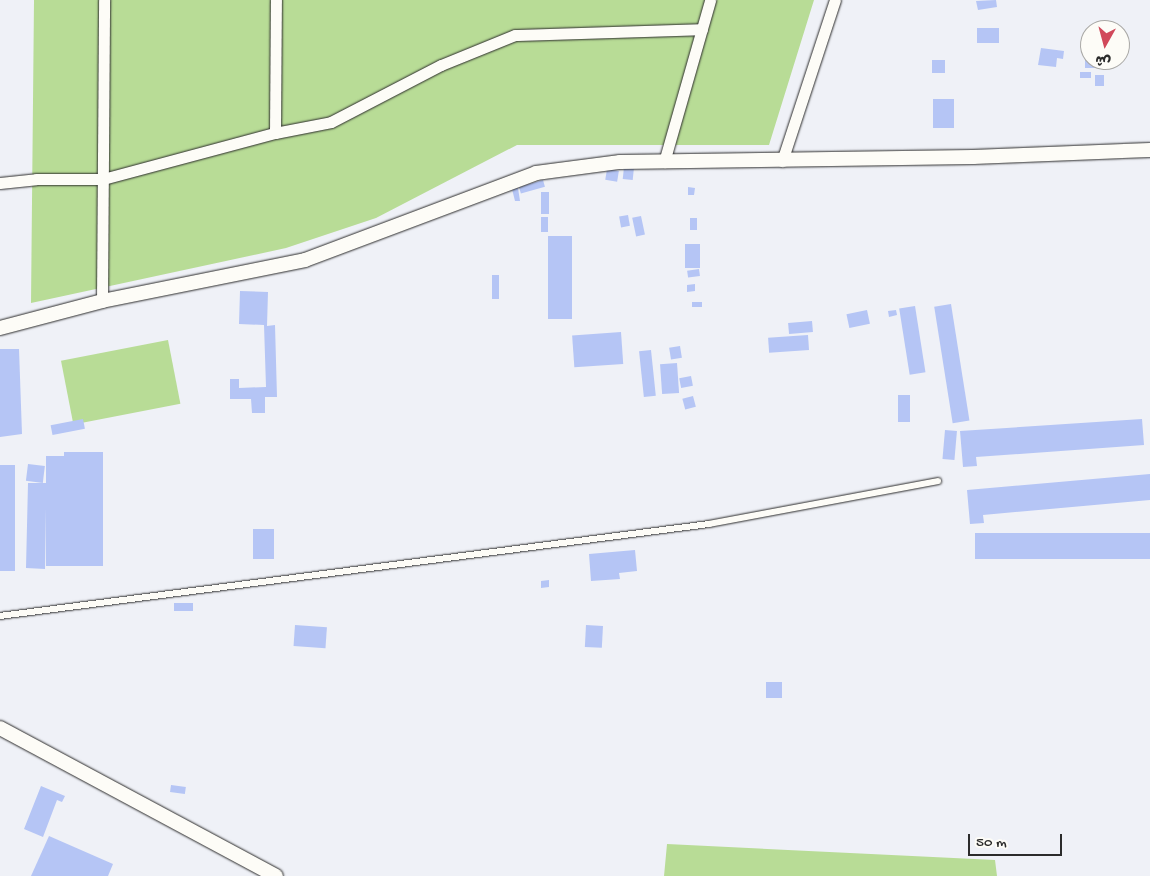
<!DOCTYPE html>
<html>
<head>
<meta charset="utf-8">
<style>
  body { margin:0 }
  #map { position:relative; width:1150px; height:876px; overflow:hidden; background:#eff1f7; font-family:"Gochi Hand","Playpen Sans Arabic",sans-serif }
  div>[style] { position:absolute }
  .green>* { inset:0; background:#b8dc96; transform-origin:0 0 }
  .building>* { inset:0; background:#b5c5f5; transform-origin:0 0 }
  .roads { filter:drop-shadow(0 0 1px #2b2b2b) drop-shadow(0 0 1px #2b2b2b) }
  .service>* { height:5.5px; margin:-2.75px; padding:0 2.75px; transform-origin:2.75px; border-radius:2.75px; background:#fdfcf7 }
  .minor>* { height:11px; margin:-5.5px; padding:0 5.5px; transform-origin:5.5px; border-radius:5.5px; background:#fdfcf7 }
  .tertiary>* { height:14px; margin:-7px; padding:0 7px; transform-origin:7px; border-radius:7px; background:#fdfcf7 }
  span { translate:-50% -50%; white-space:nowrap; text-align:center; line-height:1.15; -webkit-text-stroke:4.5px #fdfcf7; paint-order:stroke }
  .north { position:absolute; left:1080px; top:20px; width:50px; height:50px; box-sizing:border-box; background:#fdfcf7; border:1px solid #a9a8a5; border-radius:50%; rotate:187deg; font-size:14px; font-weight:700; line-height:20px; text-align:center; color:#2b2b2b }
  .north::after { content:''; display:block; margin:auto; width:18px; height:22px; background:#d1495b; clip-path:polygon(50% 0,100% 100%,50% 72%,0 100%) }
  .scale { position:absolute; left:968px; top:834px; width:94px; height:22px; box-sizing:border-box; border:2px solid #2b2b2b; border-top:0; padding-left:6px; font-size:15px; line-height:18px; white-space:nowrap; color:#2b2b2b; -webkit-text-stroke:4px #fdfcf7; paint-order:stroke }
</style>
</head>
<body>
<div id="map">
  <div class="green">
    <div style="clip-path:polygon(34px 0,814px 0,769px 145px,517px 145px,376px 218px,286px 248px,31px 303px)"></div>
    <div style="left:168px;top:340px;width:65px;height:109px;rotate:79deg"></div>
    <div style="clip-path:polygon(667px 844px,995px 860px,997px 876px,664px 876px)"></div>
  </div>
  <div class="building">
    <div style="clip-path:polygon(996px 0,997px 7px,978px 10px,976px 1px)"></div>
    <div style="left:977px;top:28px;width:22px;height:15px"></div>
    <div style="clip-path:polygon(1041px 48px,1064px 51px,1063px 59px,1057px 58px,1056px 67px,1038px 65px)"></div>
    <div style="clip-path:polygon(1085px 56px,1095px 60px,1095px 68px,1085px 68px)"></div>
    <div style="left:932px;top:60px;width:13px;height:13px"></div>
    <div style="left:1080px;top:72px;width:11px;height:6px"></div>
    <div style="left:1095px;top:75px;width:9px;height:11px"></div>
    <div style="left:933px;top:99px;width:21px;height:29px"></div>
    <div style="left:624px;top:167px;width:10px;height:12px;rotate:6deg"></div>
    <div style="left:607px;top:169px;width:12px;height:11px;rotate:9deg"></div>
    <div style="left:543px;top:180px;width:7px;height:25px;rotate:74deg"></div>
    <div style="clip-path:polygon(688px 187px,695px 188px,694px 195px,688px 195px)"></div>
    <div style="clip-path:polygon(518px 188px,520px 201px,515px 201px,512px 189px)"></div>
    <div style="left:549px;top:192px;width:22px;height:8px;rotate:90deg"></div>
    <div style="left:628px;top:215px;width:11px;height:9px;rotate:80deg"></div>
    <div style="left:641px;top:216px;width:19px;height:9px;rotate:78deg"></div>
    <div style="left:541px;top:217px;width:7px;height:15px"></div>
    <div style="left:690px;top:218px;width:7px;height:12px"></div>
    <div style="left:548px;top:236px;width:24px;height:83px"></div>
    <div style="left:685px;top:244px;width:15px;height:24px"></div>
    <div style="left:699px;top:269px;width:7px;height:12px;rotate:82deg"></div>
    <div style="left:492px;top:275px;width:7px;height:24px"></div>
    <div style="clip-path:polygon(695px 284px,695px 291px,687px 292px,687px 285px)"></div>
    <div style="clip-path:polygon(240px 291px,268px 292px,267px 326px,275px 325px,277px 397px,265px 397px,265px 413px,252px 413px,251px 399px,230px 399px,230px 379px,239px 379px,239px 388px,266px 387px,264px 325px,239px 324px)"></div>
    <div style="left:692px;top:302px;width:10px;height:5px"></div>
    <div style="left:951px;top:304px;width:118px;height:17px;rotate:81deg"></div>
    <div style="left:915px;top:306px;width:67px;height:16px;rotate:81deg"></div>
    <div style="left:867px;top:310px;width:14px;height:21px;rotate:78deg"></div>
    <div style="clip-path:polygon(896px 310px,897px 315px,889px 317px,888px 311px)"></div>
    <div style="left:812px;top:321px;width:11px;height:24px;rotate:85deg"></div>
    <div style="left:621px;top:332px;width:32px;height:49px;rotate:86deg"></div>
    <div style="left:808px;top:335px;width:15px;height:40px;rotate:86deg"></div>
    <div style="left:680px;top:346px;width:12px;height:11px;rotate:81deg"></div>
    <div style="clip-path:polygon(0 349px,19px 349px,22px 434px,0 437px)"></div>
    <div style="left:651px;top:350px;width:46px;height:12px;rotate:84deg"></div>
    <div style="left:677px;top:363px;width:30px;height:17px;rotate:86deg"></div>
    <div style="left:691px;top:376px;width:10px;height:12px;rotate:79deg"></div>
    <div style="left:898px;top:395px;width:12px;height:27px"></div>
    <div style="left:693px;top:396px;width:11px;height:11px;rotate:75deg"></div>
    <div style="left:83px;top:419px;width:10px;height:33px;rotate:79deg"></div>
    <div style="clip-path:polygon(1142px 419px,1144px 445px,976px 457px,977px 466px,963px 467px,960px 431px)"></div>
    <div style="left:945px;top:430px;width:12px;height:29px;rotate:5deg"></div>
    <div style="clip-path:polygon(64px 452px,103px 452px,103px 566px,46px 566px,46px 508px,45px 569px,26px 568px,28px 483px,46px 483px,46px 456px,64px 456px)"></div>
    <div style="left:28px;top:464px;width:17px;height:17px;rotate:7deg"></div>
    <div style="left:0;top:465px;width:15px;height:106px"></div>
    <div style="clip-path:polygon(1150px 474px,1150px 500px,983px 515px,984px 523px,970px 524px,967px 490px)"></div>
    <div style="left:253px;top:529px;width:21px;height:30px"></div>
    <div style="left:1150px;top:533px;width:26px;height:175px;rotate:90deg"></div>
    <div style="clip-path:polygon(635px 550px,637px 571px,619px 573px,620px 579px,591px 581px,589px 554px)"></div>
    <div style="clip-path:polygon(549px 580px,549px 587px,541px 588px,541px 581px)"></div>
    <div style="left:193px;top:603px;width:8px;height:19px;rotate:90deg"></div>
    <div style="left:295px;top:625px;width:32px;height:21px;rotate:4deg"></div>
    <div style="left:586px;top:625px;width:17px;height:22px;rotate:3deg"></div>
    <div style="left:766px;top:682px;width:16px;height:16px"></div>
    <div style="left:171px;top:785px;width:15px;height:7px;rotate:8deg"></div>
    <div style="clip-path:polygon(41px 786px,65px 796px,62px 802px,57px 800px,43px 837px,24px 829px)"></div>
    <div style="clip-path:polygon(49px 836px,113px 864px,108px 876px,31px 876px)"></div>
  </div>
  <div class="roads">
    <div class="service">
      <div style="left:0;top:616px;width:715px;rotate:-7.39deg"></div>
      <div style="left:709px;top:524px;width:233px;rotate:-10.6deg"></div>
    </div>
    <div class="minor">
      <div style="left:275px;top:133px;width:133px;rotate:-89.6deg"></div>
      <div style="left:782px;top:161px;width:169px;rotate:-71.8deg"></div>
      <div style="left:664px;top:162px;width:168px;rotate:-74.1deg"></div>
      <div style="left:0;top:183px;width:36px;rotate:-6deg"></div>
      <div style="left:36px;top:179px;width:67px"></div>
      <div style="left:103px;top:179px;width:178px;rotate:-15deg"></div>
      <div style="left:275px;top:133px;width:57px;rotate:-11.1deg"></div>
      <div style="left:331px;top:122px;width:124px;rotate:-27.4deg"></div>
      <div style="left:441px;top:65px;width:80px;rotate:-22.1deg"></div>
      <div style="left:515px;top:35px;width:187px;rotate:-1.8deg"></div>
      <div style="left:102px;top:301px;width:301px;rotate:-89.6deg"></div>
    </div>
    <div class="tertiary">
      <div style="left:0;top:328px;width:106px;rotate:-14.8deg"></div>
      <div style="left:102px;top:301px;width:207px;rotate:-11.4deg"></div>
      <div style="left:305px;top:260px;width:247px;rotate:-20.6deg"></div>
      <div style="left:536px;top:173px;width:85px;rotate:-7.5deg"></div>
      <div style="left:620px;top:162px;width:353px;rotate:-0.8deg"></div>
      <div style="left:973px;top:157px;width:177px;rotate:-2.3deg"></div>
      <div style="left:0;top:728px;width:313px;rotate:28.2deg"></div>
    </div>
  </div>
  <div class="north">ش</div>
  <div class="scale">50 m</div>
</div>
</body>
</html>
